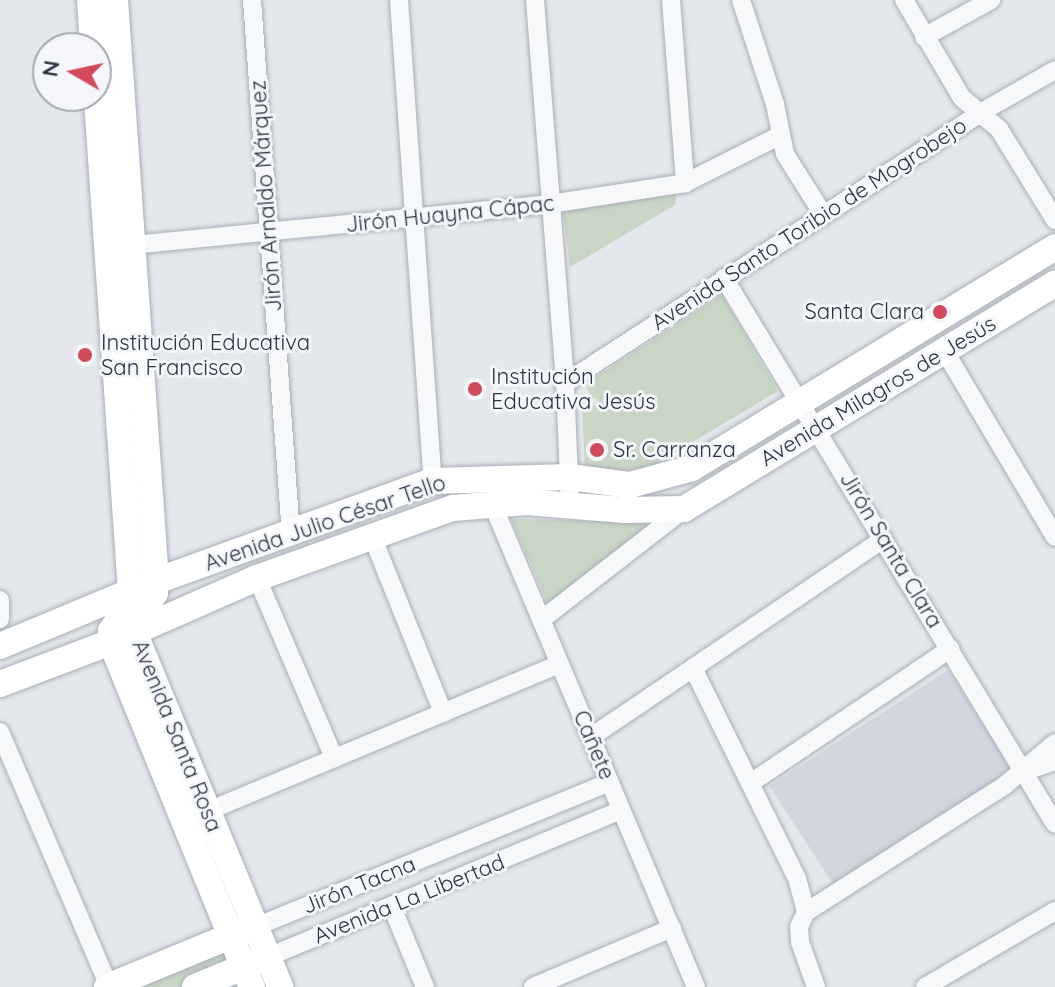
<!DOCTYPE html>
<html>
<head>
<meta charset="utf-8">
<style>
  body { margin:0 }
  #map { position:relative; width:1055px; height:987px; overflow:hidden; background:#e4e7ec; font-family:Quicksand,sans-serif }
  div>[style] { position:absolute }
  .built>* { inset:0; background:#d2d6de; transform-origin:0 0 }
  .green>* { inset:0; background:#c9d6c5 }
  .roads { filter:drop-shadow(0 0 2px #a9aeb7) drop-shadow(0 0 2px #a9aeb7) }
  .street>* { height:18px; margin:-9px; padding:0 9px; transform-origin:9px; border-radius:9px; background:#f7f8fa }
  .secondary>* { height:26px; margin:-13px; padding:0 13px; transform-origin:13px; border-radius:13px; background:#fff }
  .dots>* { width:22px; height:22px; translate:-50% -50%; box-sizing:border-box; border:4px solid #f4f6f9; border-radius:50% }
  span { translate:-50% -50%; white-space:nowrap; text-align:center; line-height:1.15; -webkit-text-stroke:6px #f4f6f9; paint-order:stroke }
  .street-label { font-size:22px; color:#2b3445 }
  .poi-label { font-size:22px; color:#2b3445 }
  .right { translate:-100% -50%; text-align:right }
  .left { translate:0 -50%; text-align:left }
  .north { position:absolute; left:32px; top:32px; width:80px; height:80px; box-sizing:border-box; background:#f4f6f9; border:2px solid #a4a8b1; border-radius:50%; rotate:279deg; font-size:22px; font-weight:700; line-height:32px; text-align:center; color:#2b3445 }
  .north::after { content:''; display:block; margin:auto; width:28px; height:36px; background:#d1495b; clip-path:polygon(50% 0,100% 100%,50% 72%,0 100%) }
</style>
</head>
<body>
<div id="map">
  <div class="built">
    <div style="left:948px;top:670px;width:121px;height:213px;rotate:57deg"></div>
  </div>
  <div class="green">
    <div style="clip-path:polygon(677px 191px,675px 205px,570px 267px,563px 211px)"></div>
    <div style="clip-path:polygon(722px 295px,778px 391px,656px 464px,624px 471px,585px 466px,582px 409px,601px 404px,596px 398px,592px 398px,585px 384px)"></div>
    <div style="clip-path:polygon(511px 519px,655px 522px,548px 604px)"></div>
    <div style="clip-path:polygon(224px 949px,231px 964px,179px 987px,136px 987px)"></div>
  </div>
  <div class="roads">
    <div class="street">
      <div style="left:252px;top:0;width:536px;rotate:85.83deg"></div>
      <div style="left:399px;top:0;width:482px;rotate:86deg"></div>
      <div style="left:535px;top:0;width:384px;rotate:85.5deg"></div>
      <div style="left:565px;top:383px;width:121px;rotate:87.6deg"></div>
      <div style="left:671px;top:0;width:184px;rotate:85.6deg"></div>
      <div style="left:741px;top:0;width:109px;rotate:71.9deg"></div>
      <div style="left:775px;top:104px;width:51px;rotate:78.7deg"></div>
      <div style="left:785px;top:154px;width:71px;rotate:57.7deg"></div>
      <div style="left:904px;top:0;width:114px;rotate:59.4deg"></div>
      <div style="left:962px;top:98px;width:48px;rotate:40deg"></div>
      <div style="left:999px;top:129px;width:107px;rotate:58.4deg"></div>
      <div style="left:924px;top:37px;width:77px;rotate:-28.9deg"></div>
      <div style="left:122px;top:246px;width:430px;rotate:-5.6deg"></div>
      <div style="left:550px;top:204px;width:137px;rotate:-8.8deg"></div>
      <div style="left:685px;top:183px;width:107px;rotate:-26.6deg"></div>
      <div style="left:724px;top:278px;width:638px;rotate:58.77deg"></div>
      <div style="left:944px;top:350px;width:217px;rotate:59.3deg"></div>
      <div style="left:565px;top:383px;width:495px;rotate:-33deg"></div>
      <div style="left:980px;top:113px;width:86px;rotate:-29.8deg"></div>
      <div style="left:492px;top:503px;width:525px;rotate:67.15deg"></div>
      <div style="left:372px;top:536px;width:191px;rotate:68.1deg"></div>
      <div style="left:257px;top:578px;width:196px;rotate:66.8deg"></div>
      <div style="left:0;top:600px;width:19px;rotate:90deg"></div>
      <div style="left:541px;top:620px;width:181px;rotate:-37.8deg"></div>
      <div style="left:693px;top:668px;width:234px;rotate:63.7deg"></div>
      <div style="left:797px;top:878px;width:35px;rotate:75deg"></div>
      <div style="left:806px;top:912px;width:17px;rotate:115deg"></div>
      <div style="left:799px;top:927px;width:15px;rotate:86deg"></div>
      <div style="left:800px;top:942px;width:48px;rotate:70.4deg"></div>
      <div style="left:0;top:732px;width:276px;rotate:66.8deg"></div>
      <div style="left:591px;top:737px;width:353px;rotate:-34.1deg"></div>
      <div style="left:1023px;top:772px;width:34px;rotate:-19deg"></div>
      <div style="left:752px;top:782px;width:239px;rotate:-33.9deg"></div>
      <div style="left:208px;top:811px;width:381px;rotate:-22.7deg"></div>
      <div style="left:392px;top:907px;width:87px;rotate:67.6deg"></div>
      <div style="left:806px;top:912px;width:236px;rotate:-32.5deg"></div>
      <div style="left:1005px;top:785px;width:65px;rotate:-40deg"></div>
      <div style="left:255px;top:927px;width:383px;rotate:-22.2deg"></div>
      <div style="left:268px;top:957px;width:382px;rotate:-22.6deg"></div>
      <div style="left:533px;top:987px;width:151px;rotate:-23deg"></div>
      <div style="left:925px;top:987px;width:151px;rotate:-30.3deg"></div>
    </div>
    <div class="secondary">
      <div style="left:90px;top:0;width:48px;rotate:86.4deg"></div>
      <div style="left:115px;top:0;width:582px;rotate:85.96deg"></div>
      <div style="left:156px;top:581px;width:12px;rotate:95deg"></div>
      <div style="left:155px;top:593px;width:35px;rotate:125deg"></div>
      <div style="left:135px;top:622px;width:10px;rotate:96deg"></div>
      <div style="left:134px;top:632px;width:384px;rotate:67.6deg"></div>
      <div style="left:96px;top:86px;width:506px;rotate:86.04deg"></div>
      <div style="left:131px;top:591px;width:11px;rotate:95deg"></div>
      <div style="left:130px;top:602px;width:35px;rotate:123deg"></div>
      <div style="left:111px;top:631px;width:11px;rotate:90deg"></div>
      <div style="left:111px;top:642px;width:373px;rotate:67.8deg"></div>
      <div style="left:0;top:646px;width:169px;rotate:-22.6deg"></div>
      <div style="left:156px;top:581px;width:294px;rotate:-19.9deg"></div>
      <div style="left:433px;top:481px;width:136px;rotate:-1.7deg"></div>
      <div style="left:569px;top:477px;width:62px;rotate:7.5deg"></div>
      <div style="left:630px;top:485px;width:64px;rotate:-15.3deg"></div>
      <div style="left:692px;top:468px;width:425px;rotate:-31.3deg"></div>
      <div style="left:0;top:684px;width:119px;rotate:-20.7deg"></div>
      <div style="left:111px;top:642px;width:159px;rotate:-23.7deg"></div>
      <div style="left:257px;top:578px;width:208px;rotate:-19.7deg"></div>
      <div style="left:453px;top:508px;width:73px;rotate:-4.7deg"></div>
      <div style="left:526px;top:502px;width:99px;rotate:4.6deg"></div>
      <div style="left:625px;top:510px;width:59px;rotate:-1deg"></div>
      <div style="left:684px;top:509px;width:434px;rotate:-31.3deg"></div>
      <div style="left:107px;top:987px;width:152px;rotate:-22.4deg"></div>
      <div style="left:195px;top:987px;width:68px;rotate:-22.4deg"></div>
    </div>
  </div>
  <div class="dots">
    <div style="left:940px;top:312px;background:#d1495b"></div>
    <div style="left:85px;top:355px;background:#d1495b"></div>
    <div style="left:475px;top:389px;background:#d1495b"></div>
    <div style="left:597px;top:450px;background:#d1495b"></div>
  </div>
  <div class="street-label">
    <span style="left:266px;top:196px;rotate:-94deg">Jirón Arnaldo Márquez</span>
    <span style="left:450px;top:214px;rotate:-6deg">Jirón Huayna Cápac</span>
    <span style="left:809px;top:224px;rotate:-33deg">Avenida Santo Toribio de Mogrobejo</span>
    <span style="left:878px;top:391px;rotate:-31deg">Avenida Milagros de Jesús</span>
    <span style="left:325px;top:523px;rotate:-19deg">Avenida Julio César Tello</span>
    <span style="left:891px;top:550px;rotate:59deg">Jirón Santa Clara</span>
    <span style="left:177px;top:736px;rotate:68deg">Avenida Santa Rosa</span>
    <span style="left:594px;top:745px;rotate:67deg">Cañete</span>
    <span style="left:359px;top:885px;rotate:-22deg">Jirón Tacna</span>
    <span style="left:409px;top:899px;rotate:-22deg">Avenida La Libertad</span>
  </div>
  <div class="poi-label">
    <span class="right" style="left:924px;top:312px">Santa Clara</span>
    <span class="left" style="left:101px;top:355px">Institución Educativa<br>San Francisco</span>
    <span class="left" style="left:491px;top:389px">Institución<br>Educativa Jesús</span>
    <span class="left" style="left:613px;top:450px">Sr. Carranza</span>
  </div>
  <div class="north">N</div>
</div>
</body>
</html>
